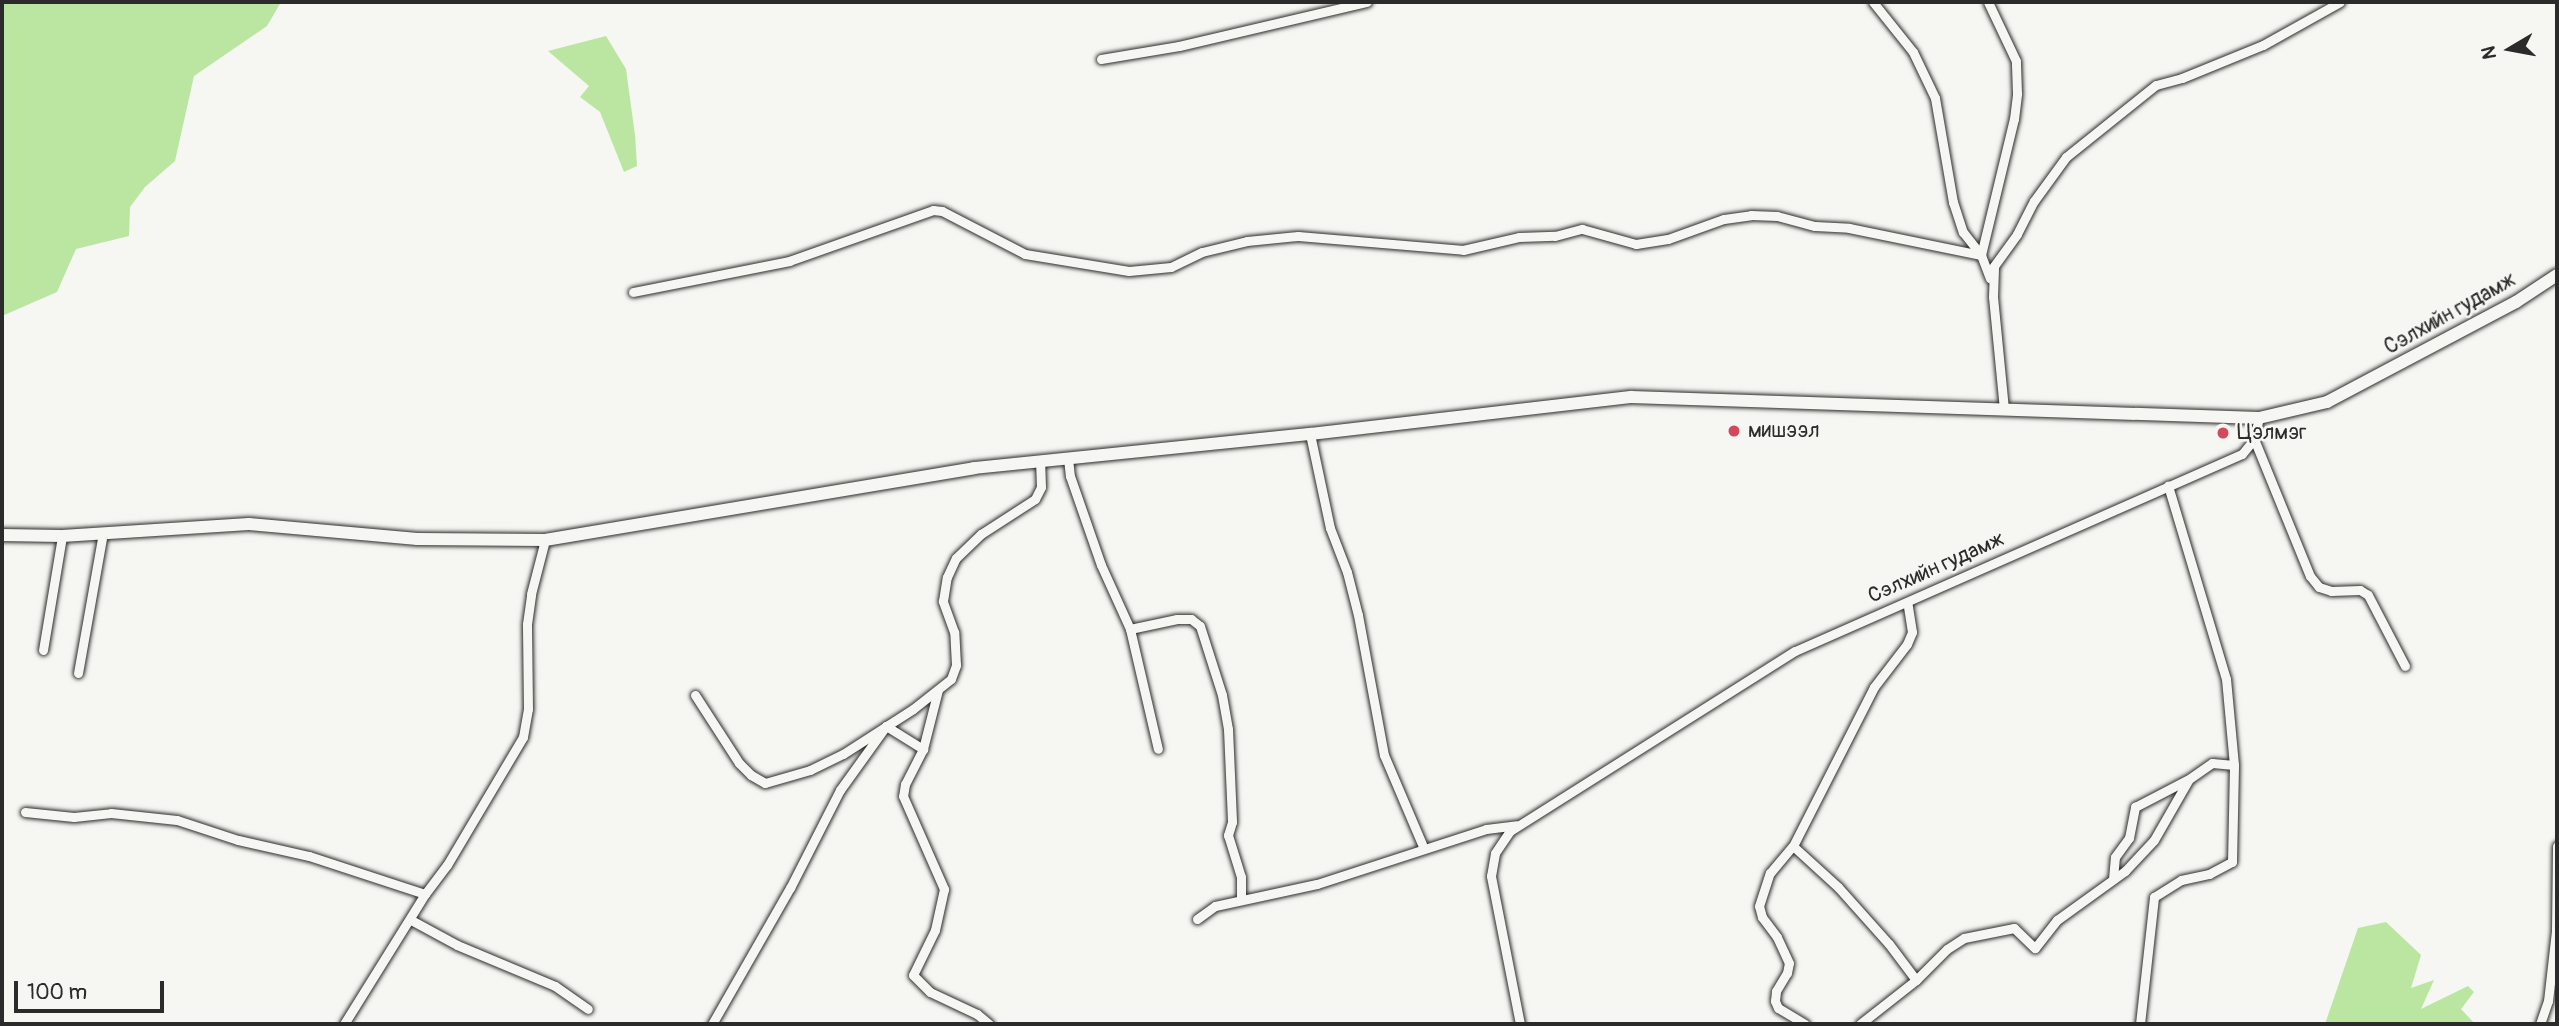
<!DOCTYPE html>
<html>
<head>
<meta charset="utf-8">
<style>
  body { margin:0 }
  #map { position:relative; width:2559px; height:1026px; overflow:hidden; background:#f6f6f2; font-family:Pangolin,sans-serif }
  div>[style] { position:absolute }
  .green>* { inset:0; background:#bbe6a2 }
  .roads { filter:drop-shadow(0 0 2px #2b2b2b) drop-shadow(0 0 2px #2b2b2b) }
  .minor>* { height:9px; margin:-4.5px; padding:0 4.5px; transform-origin:4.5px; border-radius:4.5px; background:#f6f6f2 }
  .secondary>* { height:12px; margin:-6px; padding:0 6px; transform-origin:6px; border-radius:6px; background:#f6f6f2 }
  .dots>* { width:19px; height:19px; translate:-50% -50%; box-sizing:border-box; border:4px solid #f6f6f2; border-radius:50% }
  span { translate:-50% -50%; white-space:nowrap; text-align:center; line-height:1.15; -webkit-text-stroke:5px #f6f6f2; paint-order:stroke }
  .street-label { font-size:21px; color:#2b2b2b }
  .poi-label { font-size:21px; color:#2b2b2b }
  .left { translate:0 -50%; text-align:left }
  .frame { position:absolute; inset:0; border:4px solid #2b2b2b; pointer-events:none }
  .north { position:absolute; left:2475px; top:14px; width:70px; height:70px; -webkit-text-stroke:5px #f6f6f2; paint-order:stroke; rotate:260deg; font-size:19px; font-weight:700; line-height:28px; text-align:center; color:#2b2b2b }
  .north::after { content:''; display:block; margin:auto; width:24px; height:32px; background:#2b2b2b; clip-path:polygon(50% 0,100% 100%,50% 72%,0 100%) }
  .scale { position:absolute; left:14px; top:981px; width:150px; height:32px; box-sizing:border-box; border:4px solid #2b2b2b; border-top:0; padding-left:9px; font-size:21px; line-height:24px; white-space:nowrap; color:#2b2b2b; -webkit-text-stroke:5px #f6f6f2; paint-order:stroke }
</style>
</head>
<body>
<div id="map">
  <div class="green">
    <div style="clip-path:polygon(2px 2px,281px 2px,267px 26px,194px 76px,175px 161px,145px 187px,130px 207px,129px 236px,76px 249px,57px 292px,2px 316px)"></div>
    <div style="clip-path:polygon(606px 36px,626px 69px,635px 135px,637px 166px,624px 172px,600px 112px,580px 97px,589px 86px,548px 51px)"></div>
    <div style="clip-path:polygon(2386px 922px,2421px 955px,2411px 988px,2434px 980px,2421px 1009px,2468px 986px,2474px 992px,2461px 1009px,2475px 1024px,2325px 1024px,2358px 928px)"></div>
  </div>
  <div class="roads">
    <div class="minor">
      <div style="left:1873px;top:2px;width:64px;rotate:51.3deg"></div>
      <div style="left:1913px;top:52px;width:51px;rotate:64.4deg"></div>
      <div style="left:1935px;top:98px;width:106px;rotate:80.2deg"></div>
      <div style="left:1953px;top:202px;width:32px;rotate:72deg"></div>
      <div style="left:1963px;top:232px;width:29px;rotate:52deg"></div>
      <div style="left:1981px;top:255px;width:25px;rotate:69deg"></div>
      <div style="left:1101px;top:59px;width:79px;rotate:-9.5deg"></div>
      <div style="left:1179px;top:46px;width:193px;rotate:-13.2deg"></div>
      <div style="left:633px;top:292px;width:159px;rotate:-11.2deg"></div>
      <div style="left:789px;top:261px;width:153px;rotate:-19.5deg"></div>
      <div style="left:933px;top:210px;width:9px;rotate:6deg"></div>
      <div style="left:942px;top:211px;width:93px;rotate:27.4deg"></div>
      <div style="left:1025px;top:254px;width:105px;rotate:9.3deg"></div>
      <div style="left:1129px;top:271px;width:42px;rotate:-5.4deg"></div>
      <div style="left:1171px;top:267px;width:34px;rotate:-26deg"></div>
      <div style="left:1202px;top:252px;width:46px;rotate:-13.7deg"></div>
      <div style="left:1247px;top:241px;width:51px;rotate:-5.6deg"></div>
      <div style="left:1298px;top:236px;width:166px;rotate:4.8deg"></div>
      <div style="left:1463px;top:250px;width:57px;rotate:-13.1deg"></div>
      <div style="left:1519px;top:237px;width:36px;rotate:-2deg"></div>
      <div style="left:1555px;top:236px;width:28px;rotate:-15deg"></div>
      <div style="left:1582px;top:229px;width:56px;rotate:15.5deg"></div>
      <div style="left:1636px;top:244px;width:32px;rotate:-9deg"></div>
      <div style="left:1668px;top:239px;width:59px;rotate:-19.7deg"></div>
      <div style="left:1724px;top:219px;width:27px;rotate:-8deg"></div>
      <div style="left:1751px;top:215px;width:26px;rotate:2deg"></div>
      <div style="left:1777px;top:216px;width:39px;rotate:15deg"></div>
      <div style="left:1815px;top:226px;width:34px;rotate:3deg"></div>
      <div style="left:1849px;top:228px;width:135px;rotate:11.6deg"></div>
      <div style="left:1981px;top:255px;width:140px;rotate:-76.4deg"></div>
      <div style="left:2014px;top:119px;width:26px;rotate:-83deg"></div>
      <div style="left:2017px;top:93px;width:32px;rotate:-92deg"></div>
      <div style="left:2016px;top:61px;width:65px;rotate:-115.4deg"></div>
      <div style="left:2004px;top:409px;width:113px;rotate:-95.6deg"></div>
      <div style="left:1993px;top:297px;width:31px;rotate:-88deg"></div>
      <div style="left:1994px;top:266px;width:39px;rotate:-54deg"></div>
      <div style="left:2017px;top:234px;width:37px;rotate:-63deg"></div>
      <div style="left:2034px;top:201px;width:54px;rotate:-54deg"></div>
      <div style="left:2066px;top:157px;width:115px;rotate:-38.7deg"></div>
      <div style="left:2156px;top:85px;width:27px;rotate:-15deg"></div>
      <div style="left:2182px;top:78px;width:87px;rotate:-22.2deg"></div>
      <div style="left:2263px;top:45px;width:88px;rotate:-29.2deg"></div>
      <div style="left:1310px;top:434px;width:96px;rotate:78deg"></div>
      <div style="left:1330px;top:528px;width:47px;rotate:68.9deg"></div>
      <div style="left:1347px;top:572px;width:44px;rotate:75.7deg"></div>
      <div style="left:1358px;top:615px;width:142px;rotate:79.5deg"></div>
      <div style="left:1384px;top:755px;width:97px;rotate:66.9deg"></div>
      <div style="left:2254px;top:439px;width:148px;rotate:67.8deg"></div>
      <div style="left:2310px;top:576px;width:14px;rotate:51deg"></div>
      <div style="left:2319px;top:587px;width:13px;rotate:18deg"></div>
      <div style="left:2331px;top:591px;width:29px;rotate:-2deg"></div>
      <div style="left:2360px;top:590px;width:9px;rotate:32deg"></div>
      <div style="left:2368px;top:595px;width:80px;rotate:62.5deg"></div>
      <div style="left:1068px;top:458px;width:18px;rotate:84deg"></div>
      <div style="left:1070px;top:476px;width:94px;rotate:70.8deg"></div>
      <div style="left:1101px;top:565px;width:70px;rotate:65.6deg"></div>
      <div style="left:1130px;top:629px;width:123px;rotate:76.9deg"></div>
      <div style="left:1130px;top:629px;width:48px;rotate:-12deg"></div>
      <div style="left:1177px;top:619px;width:14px"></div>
      <div style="left:1191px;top:619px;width:11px;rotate:38deg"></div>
      <div style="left:1200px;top:626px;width:72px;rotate:72.3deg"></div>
      <div style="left:1222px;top:695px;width:35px;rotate:80deg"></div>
      <div style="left:1228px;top:729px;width:93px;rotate:87.5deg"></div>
      <div style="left:1232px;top:822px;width:14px;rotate:107deg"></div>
      <div style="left:1228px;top:835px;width:44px;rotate:72.8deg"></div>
      <div style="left:1241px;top:877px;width:23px;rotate:90deg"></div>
      <div style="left:43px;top:650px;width:116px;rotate:-80.5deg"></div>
      <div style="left:78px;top:673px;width:142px;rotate:-79.9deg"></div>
      <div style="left:938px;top:690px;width:61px;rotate:104.3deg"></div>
      <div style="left:923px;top:749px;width:39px;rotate:117deg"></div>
      <div style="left:905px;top:784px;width:12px;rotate:99deg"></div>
      <div style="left:903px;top:796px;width:102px;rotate:66.2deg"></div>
      <div style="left:944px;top:889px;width:42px;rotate:102.4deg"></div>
      <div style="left:935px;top:930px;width:50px;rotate:116.1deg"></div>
      <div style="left:913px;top:975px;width:24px;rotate:45deg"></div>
      <div style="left:930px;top:992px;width:52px;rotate:25.1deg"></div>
      <div style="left:977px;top:1014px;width:16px;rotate:40deg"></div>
      <div style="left:695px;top:695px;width:81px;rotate:57.1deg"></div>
      <div style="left:739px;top:763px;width:17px;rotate:45deg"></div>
      <div style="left:751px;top:775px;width:16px;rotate:30deg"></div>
      <div style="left:765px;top:783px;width:47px;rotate:-16.1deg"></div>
      <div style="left:810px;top:770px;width:37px;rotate:-26deg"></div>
      <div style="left:843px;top:754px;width:83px;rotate:-32.7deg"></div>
      <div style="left:913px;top:709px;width:48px;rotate:-38.3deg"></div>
      <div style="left:951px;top:679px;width:15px;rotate:-70deg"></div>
      <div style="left:956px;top:665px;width:33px;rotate:-93deg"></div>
      <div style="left:954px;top:632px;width:33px;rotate:-110deg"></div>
      <div style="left:943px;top:601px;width:24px;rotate:-81deg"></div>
      <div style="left:947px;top:577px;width:21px;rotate:-65deg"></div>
      <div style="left:956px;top:558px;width:35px;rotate:-44deg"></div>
      <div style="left:981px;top:534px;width:64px;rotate:-32.9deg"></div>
      <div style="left:1035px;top:499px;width:13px;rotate:-63deg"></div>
      <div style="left:1041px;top:487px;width:25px;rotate:-92deg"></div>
      <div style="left:25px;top:812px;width:49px;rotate:5.8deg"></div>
      <div style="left:74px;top:817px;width:37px;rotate:-6deg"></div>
      <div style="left:111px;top:813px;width:66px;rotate:6.1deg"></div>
      <div style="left:177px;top:820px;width:64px;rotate:18.2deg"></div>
      <div style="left:238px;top:840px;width:73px;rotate:12.7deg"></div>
      <div style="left:309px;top:856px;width:122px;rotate:18.1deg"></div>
      <div style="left:1793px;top:846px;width:61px;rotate:42.3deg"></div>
      <div style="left:1838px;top:887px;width:76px;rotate:48.2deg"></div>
      <div style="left:1889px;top:944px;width:45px;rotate:53.1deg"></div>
      <div style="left:1916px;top:980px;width:71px;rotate:141.8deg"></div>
      <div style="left:2113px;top:879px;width:22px;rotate:-85deg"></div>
      <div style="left:2115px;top:857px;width:24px;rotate:-54deg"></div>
      <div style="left:2129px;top:838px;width:32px;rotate:-79deg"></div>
      <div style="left:2135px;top:807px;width:59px;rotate:-27.4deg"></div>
      <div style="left:1197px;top:919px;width:22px;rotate:-36deg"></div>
      <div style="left:1215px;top:906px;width:104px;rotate:-12.2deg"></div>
      <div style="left:1317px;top:884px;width:178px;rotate:-18deg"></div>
      <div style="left:1486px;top:829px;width:31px;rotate:-7deg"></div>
      <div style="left:411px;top:920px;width:52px;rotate:28.5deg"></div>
      <div style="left:457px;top:945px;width:106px;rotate:22.7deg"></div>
      <div style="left:555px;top:986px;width:40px;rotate:34.9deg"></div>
      <div style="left:1916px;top:980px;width:44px;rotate:-45deg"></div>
      <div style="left:1947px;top:949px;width:20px;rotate:-33deg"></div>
      <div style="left:1964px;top:938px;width:51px;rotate:-11.3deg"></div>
      <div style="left:2014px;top:928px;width:29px;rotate:44deg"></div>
      <div style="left:2035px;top:948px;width:36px;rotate:-52deg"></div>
      <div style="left:2057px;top:920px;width:84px;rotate:-35.8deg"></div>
      <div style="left:2125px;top:871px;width:42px;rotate:-46.9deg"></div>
      <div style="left:2154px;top:840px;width:70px;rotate:-60.2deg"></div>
      <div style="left:2189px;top:779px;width:28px;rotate:-35deg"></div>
      <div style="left:2212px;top:763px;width:22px;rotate:5deg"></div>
      <div style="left:344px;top:1024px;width:153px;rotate:-58.1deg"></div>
      <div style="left:425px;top:894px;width:36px;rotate:-53deg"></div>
      <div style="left:447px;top:865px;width:149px;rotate:-59.3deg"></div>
      <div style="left:523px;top:737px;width:28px;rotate:-80deg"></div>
      <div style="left:528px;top:709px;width:85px;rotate:-90.7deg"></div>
      <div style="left:527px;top:624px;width:30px;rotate:-82deg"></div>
      <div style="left:531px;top:594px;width:56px;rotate:-75.5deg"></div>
      <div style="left:712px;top:1024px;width:157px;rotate:-60.2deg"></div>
      <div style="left:790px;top:888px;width:110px;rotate:-63deg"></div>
      <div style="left:840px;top:790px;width:79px;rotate:-54.3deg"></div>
      <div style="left:886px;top:726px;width:44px;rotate:31.9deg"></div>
      <div style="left:1520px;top:1024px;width:151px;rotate:-101.1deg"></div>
      <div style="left:1491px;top:876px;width:23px;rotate:-80deg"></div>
      <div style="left:1495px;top:853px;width:27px;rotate:-56deg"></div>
      <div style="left:1510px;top:831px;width:337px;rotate:-32.3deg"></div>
      <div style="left:1795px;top:651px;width:488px;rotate:-23.8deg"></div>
      <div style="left:2242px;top:454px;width:19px;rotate:-51deg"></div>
      <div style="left:2254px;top:439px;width:22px;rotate:-77deg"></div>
      <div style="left:1805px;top:1024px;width:31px;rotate:-149deg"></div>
      <div style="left:1778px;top:1008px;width:8px;rotate:-113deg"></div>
      <div style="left:1775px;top:1001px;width:10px;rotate:-84deg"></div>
      <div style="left:1776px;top:991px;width:21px;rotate:-59deg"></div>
      <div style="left:1787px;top:973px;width:10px;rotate:-79deg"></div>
      <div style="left:1789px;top:963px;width:29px;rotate:-115deg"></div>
      <div style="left:1777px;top:937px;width:25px;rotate:-127deg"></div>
      <div style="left:1762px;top:917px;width:11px;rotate:-105deg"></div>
      <div style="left:1759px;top:906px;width:35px;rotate:-72deg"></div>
      <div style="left:1770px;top:873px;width:35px;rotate:-50deg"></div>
      <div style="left:1793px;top:846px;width:178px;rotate:-63deg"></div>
      <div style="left:1874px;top:687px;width:54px;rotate:-52.5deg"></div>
      <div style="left:1907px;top:644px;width:13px;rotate:-67deg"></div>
      <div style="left:1912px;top:632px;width:30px;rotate:-99deg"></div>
      <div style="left:2140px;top:1024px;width:128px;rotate:-83.7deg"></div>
      <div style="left:2154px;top:897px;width:32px;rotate:-32deg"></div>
      <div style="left:2181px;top:880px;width:29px;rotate:-12deg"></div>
      <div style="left:2209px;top:874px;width:26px;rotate:-28deg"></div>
      <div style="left:2232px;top:862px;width:97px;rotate:-88.8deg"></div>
      <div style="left:2234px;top:765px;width:86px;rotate:-95.3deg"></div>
      <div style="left:2226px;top:679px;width:202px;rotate:-106.7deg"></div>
      <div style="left:2540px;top:1024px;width:24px;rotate:-71deg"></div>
      <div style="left:2548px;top:1001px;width:70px;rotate:-83.5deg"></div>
      <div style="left:2556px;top:931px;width:85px;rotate:-89.3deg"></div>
    </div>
    <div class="secondary">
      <div style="left:2px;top:535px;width:60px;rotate:1deg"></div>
      <div style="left:62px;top:536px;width:187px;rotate:-3.7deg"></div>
      <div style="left:249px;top:524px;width:169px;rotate:5.1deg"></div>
      <div style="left:417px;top:539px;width:128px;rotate:0.4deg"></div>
      <div style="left:545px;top:540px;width:435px;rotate:-9.5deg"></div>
      <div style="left:974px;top:468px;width:338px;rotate:-5.8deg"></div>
      <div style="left:1310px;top:434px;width:323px;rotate:-6.6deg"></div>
      <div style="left:1631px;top:397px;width:628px;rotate:1.92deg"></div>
      <div style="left:2259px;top:418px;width:70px;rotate:-13.2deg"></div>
      <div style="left:2327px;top:402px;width:214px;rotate:-27.9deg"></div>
      <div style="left:2516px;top:302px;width:49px;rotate:-33.4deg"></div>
    </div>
  </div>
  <div class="dots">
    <div style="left:1734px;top:431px;background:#d1495b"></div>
    <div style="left:2223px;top:433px;background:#d1495b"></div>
  </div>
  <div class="street-label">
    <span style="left:2450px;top:314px;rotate:-29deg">Сэлхийн гудамж</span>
    <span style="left:1936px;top:568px;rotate:-24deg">Сэлхийн гудамж</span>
  </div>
  <div class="poi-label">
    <span class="left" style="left:1748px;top:431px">мишээл</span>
    <span class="left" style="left:2237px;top:433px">Цэлмэг</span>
  </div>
  <div class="frame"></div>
  <div class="north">N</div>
  <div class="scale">100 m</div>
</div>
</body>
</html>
